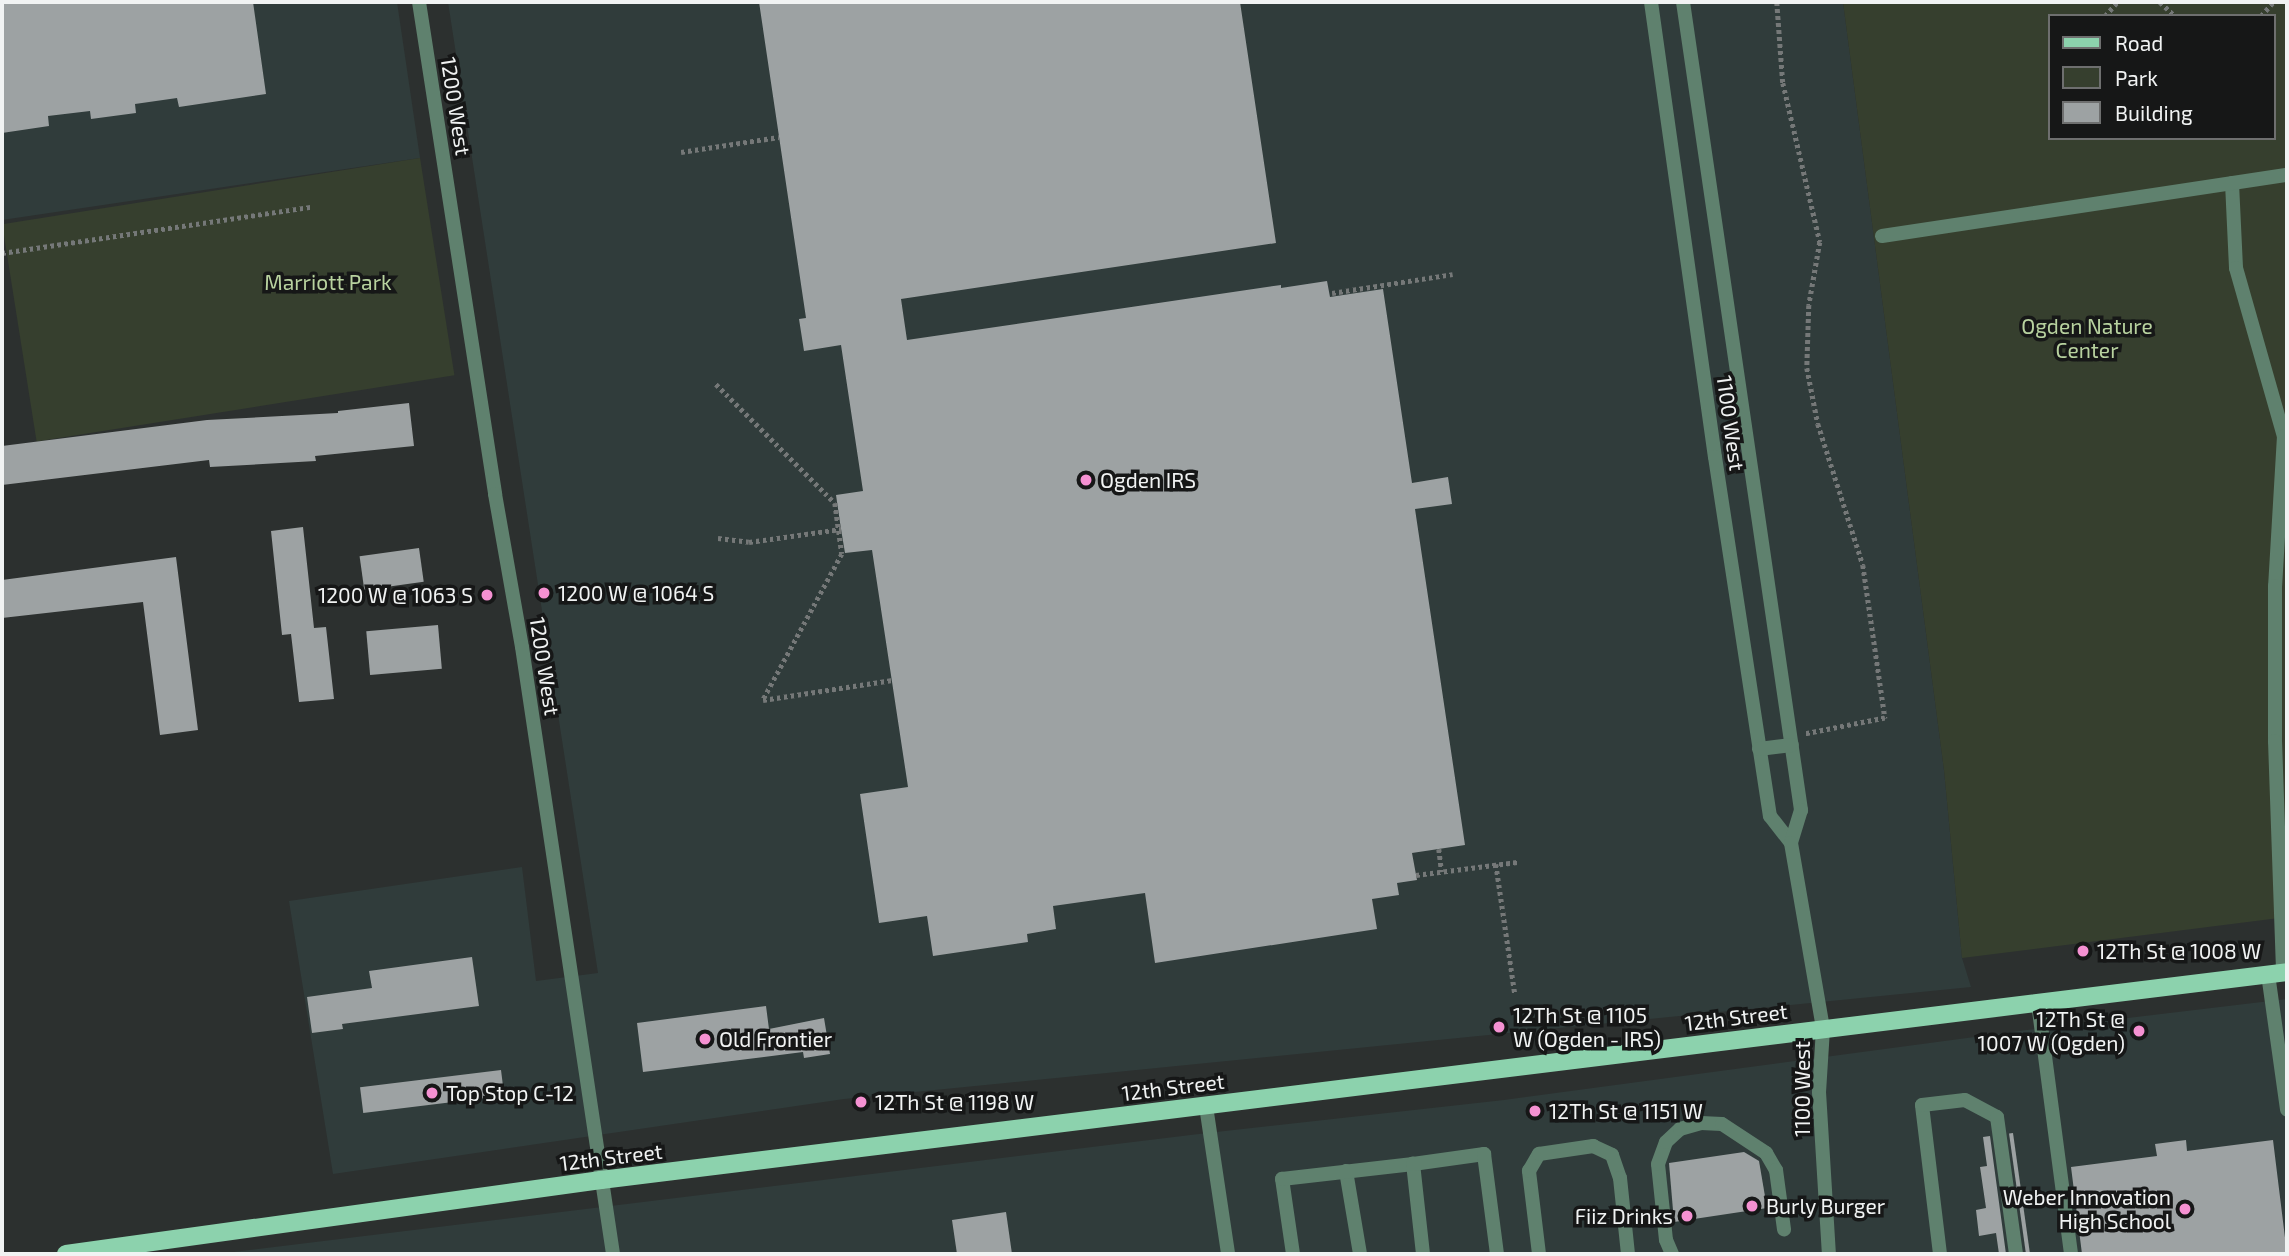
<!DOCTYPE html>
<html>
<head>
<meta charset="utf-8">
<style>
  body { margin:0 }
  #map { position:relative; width:2289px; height:1256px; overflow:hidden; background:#2c302f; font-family:"Exo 2",sans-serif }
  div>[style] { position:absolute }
  .built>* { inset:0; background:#303c3b }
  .green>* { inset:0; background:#363f2e; transform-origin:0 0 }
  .building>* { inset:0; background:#9da2a3; transform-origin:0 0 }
  .path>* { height:4.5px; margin-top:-2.25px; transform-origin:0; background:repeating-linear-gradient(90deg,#757878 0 3.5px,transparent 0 7px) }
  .service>* { height:14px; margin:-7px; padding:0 7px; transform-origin:7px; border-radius:7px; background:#5f816e }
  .minor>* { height:14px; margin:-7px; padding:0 7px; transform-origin:7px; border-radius:7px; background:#5f816e }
  .tertiary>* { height:14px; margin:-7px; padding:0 7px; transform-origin:7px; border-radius:7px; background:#5f816e }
  .primary>* { height:18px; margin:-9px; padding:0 9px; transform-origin:9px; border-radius:9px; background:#8cd2ad }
  .dots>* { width:19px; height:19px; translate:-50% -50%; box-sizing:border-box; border:4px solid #161717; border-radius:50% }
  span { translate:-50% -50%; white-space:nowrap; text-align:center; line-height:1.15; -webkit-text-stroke:7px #161717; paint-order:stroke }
  .street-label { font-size:21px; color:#f1f3f3 }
  .park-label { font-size:21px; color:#b8d29f }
  .poi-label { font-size:21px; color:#f1f3f3 }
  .left { translate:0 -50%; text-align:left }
  .right { translate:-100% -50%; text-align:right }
  .frame { position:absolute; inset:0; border:4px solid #f1f3f3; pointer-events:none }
  .legend { position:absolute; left:2048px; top:14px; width:228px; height:126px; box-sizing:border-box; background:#161717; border:2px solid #6e6f6f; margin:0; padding:9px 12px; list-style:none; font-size:21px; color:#f1f3f3 }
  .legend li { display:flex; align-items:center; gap:14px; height:35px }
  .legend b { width:35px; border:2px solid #6e6f6f }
</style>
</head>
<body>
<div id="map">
  <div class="built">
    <div style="clip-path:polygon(2px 2px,397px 2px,420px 158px,2px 220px)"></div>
    <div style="clip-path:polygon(448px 2px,1843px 2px,1944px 770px,1962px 958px,1971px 987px,844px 1099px,333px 1174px,289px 901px,522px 867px,536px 981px,598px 973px)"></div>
    <div style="clip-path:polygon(2287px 999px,2287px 1254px,217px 1254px,1207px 1133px,1504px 1100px,2027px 1030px)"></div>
  </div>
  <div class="green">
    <div style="clip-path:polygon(evenodd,1843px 2px,2287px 2px,2287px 917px,1962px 958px,1944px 770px,1843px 2px,2049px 16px,2273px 16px,2273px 138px,2049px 138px,2049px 16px)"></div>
    <div style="left:420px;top:158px;width:220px;height:423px;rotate:81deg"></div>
  </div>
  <div class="building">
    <div style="clip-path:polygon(2px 2px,253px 2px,266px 94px,179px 107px,177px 98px,135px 104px,136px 113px,91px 119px,90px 111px,48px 116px,49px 126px,2px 133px)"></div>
    <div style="clip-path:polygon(759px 2px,1240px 2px,1276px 243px,901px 299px,907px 340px,1281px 285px,1281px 288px,1327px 281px,1330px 297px,1383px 289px,1412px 483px,1448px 477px,1452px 504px,1415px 509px,1465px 845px,1412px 853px,1417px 880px,1397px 883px,1399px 895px,1372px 899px,1377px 929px,1155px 963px,1145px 893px,1053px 906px,1056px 929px,1027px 934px,1028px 942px,933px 956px,927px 916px,879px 923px,860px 794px,908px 787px,872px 550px,845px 553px,841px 529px,836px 495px,863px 491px,841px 345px,804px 351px,799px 319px,806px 318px)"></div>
    <div style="clip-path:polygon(409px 403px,414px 446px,315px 456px,316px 461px,210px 467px,209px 460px,2px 485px,2px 446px,207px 420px,338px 413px,338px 411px)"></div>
    <div style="clip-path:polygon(303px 527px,314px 628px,326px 627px,334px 699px,299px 702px,291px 634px,282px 635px,271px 531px)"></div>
    <div style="left:419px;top:548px;width:34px;height:60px;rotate:82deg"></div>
    <div style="clip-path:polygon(176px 557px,198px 730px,160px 735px,143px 602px,2px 618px,2px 580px)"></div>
    <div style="left:438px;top:625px;width:44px;height:72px;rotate:85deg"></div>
    <div style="clip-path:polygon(472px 957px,479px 1006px,342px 1024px,343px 1029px,312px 1033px,307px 997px,372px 988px,369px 971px)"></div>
    <div style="clip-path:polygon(766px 1006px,769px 1029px,824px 1018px,830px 1054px,804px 1058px,803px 1052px,643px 1072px,637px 1023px)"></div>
    <div style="left:501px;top:1070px;width:26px;height:142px;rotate:83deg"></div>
    <div style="left:2013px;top:1133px;width:122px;height:4px;rotate:82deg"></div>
    <div style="clip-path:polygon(1990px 1136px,2006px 1254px,1999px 1254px,1996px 1233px,1979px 1236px,1976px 1210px,1986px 1208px,1980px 1167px,1987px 1166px,1983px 1137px)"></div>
    <div style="clip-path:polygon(2186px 1140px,2187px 1151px,2273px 1140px,2287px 1254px,2082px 1254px,2071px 1167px,2157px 1156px,2155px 1144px)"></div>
    <div style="clip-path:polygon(1744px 1152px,1759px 1161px,1767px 1208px,1674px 1222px,1669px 1163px)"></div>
    <div style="clip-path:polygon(1006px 1212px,1012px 1254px,957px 1254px,952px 1220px)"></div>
  </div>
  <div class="path">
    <div style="left:1777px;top:2px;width:81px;rotate:85.8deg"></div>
    <div style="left:1783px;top:83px;width:163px;rotate:76.9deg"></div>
    <div style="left:1820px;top:242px;width:64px;rotate:99.9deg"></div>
    <div style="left:1809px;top:305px;width:63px;rotate:91.8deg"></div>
    <div style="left:1807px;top:368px;width:57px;rotate:78.9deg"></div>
    <div style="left:1818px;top:424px;width:148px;rotate:72.3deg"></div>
    <div style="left:1863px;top:565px;width:155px;rotate:81.8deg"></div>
    <div style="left:1885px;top:718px;width:82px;rotate:168.7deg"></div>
    <div style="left:2160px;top:2px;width:21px;rotate:43deg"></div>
    <div style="left:2105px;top:16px;width:18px;rotate:-49deg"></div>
    <div style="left:2261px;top:16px;width:18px;rotate:-49deg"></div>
    <div style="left:681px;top:152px;width:99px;rotate:-8.7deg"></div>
    <div style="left:2px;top:253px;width:312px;rotate:-8.5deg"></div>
    <div style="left:1332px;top:293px;width:122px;rotate:-8.9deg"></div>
    <div style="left:716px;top:384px;width:168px;rotate:45deg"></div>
    <div style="left:835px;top:503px;width:51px;rotate:82.2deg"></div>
    <div style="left:842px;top:554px;width:166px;rotate:118.4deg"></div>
    <div style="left:718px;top:538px;width:31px;rotate:7deg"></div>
    <div style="left:749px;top:542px;width:93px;rotate:-8deg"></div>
    <div style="left:763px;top:700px;width:131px;rotate:-8.8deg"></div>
    <div style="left:1439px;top:849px;width:23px;rotate:83deg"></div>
    <div style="left:1496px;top:864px;width:131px;rotate:81.7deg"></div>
    <div style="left:1416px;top:875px;width:102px;rotate:-7.3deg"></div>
  </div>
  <div class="service">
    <div style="left:2232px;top:183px;width:85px;rotate:87.3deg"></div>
    <div style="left:2236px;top:268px;width:175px;rotate:74.1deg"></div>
    <div style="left:2284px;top:436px;width:150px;rotate:93.4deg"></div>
    <div style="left:2275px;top:586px;width:155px;rotate:90deg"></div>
    <div style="left:2275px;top:741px;width:231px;rotate:88deg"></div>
    <div style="left:1882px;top:236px;width:410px;rotate:-8.6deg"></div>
    <div style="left:2268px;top:974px;width:137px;rotate:82deg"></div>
    <div style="left:2038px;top:1003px;width:253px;rotate:82.5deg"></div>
    <div style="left:1206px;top:1106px;width:150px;rotate:81.5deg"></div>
    <div style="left:1346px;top:1171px;width:84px;rotate:80.4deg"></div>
    <div style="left:1293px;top:1254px;width:76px;rotate:-98.3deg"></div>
    <div style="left:1282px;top:1179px;width:132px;rotate:-6.5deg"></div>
    <div style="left:1423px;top:1254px;width:91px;rotate:-96.3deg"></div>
    <div style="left:1413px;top:1164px;width:72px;rotate:-8deg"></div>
    <div style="left:1484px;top:1154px;width:101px;rotate:82.6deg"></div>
    <div style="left:1539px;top:1254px;width:84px;rotate:-96.9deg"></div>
    <div style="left:1529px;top:1171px;width:20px;rotate:-60deg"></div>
    <div style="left:1539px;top:1154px;width:55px;rotate:-8.4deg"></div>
    <div style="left:1593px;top:1146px;width:21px;rotate:25deg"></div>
    <div style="left:1612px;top:1155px;width:24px;rotate:71deg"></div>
    <div style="left:1620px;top:1178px;width:76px;rotate:84deg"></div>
    <div style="left:1672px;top:1254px;width:15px;rotate:-113deg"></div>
    <div style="left:1666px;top:1240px;width:76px;rotate:-96deg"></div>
    <div style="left:1658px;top:1164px;width:23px;rotate:-70deg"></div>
    <div style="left:1666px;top:1142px;width:19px;rotate:-43deg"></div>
    <div style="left:1680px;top:1129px;width:22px;rotate:-16deg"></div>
    <div style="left:1701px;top:1123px;width:21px;rotate:3deg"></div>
    <div style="left:1722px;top:1124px;width:53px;rotate:33.4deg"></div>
    <div style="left:1766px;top:1153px;width:20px;rotate:60deg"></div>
    <div style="left:1776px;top:1170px;width:60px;rotate:82.3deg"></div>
    <div style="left:1940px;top:1254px;width:150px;rotate:-96.9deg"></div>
    <div style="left:1922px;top:1105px;width:43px;rotate:-6.6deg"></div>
    <div style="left:1965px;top:1100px;width:36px;rotate:28deg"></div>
    <div style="left:1997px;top:1117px;width:138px;rotate:82.1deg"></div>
  </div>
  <div class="minor">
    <div style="left:1651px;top:2px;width:459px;rotate:82deg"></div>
    <div style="left:1715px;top:457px;width:363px;rotate:81.3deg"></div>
    <div style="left:1770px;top:816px;width:34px;rotate:52deg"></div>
    <div style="left:1683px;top:2px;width:817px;rotate:81.69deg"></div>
    <div style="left:1801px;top:810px;width:34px;rotate:107deg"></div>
    <div style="left:1791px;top:843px;width:189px;rotate:80.2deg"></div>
    <div style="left:1823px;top:1029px;width:63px;rotate:93.6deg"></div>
    <div style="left:1819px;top:1092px;width:162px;rotate:86.5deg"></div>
    <div style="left:1759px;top:749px;width:33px;rotate:-7deg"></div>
  </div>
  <div class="tertiary">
    <div style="left:419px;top:2px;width:498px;rotate:81.2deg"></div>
    <div style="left:495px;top:494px;width:155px;rotate:80deg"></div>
    <div style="left:522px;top:647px;width:614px;rotate:81.47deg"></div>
  </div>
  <div class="primary">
    <div style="left:66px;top:1254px;width:540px;rotate:-7.88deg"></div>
    <div style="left:601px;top:1180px;width:1699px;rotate:-7.03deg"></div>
  </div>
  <div class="dots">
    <div style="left:1086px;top:480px;background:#f591d2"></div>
    <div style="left:544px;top:593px;background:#f591d2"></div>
    <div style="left:487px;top:595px;background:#f591d2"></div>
    <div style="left:2083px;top:951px;background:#f591d2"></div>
    <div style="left:1499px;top:1027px;background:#f591d2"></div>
    <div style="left:2139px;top:1031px;background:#f591d2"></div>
    <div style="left:705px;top:1039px;background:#f591d2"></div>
    <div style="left:432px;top:1093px;background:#f591d2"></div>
    <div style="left:861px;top:1102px;background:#f591d2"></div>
    <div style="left:1535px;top:1111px;background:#f591d2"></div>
    <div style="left:1752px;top:1206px;background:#f591d2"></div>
    <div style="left:2185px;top:1209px;background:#f591d2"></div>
    <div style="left:1687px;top:1216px;background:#f591d2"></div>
  </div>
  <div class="street-label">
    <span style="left:456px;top:106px;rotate:81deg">1200 West</span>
    <span style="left:1731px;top:423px;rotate:82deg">1100 West</span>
    <span style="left:545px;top:666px;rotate:81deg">1200 West</span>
    <span style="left:1736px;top:1017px;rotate:-7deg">12th Street</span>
    <span style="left:1173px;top:1087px;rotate:-7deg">12th Street</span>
    <span style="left:1802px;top:1089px;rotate:-90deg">1100 West</span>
    <span style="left:611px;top:1157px;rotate:-7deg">12th Street</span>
  </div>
  <div class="park-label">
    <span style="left:328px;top:282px">Marriott Park</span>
    <span style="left:2087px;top:338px">Ogden Nature<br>Center</span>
  </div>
  <div class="poi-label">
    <span class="left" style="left:1100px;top:480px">Ogden IRS</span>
    <span class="left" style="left:558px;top:593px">1200 W @ 1064 S</span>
    <span class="right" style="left:473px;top:595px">1200 W @ 1063 S</span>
    <span class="left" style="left:2097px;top:951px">12Th St @ 1008 W</span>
    <span class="left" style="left:1513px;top:1027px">12Th St @ 1105<br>W (Ogden - IRS)</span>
    <span class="right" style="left:2125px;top:1031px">12Th St @<br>1007 W (Ogden)</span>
    <span class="left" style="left:719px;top:1039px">Old Frontier</span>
    <span class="left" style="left:446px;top:1093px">Top Stop C-12</span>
    <span class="left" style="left:875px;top:1102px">12Th St @ 1198 W</span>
    <span class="left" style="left:1549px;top:1111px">12Th St @ 1151 W</span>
    <span class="right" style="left:2171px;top:1209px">Weber Innovation<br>High School</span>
    <span class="left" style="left:1766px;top:1206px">Burly Burger</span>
    <span class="right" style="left:1673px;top:1216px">Fiiz Drinks</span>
  </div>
  <div class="frame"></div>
  <ul class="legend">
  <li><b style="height:9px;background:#8cd2ad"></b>Road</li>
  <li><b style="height:19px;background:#363f2e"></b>Park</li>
  <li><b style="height:19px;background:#9da2a3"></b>Building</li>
  </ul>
</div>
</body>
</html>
